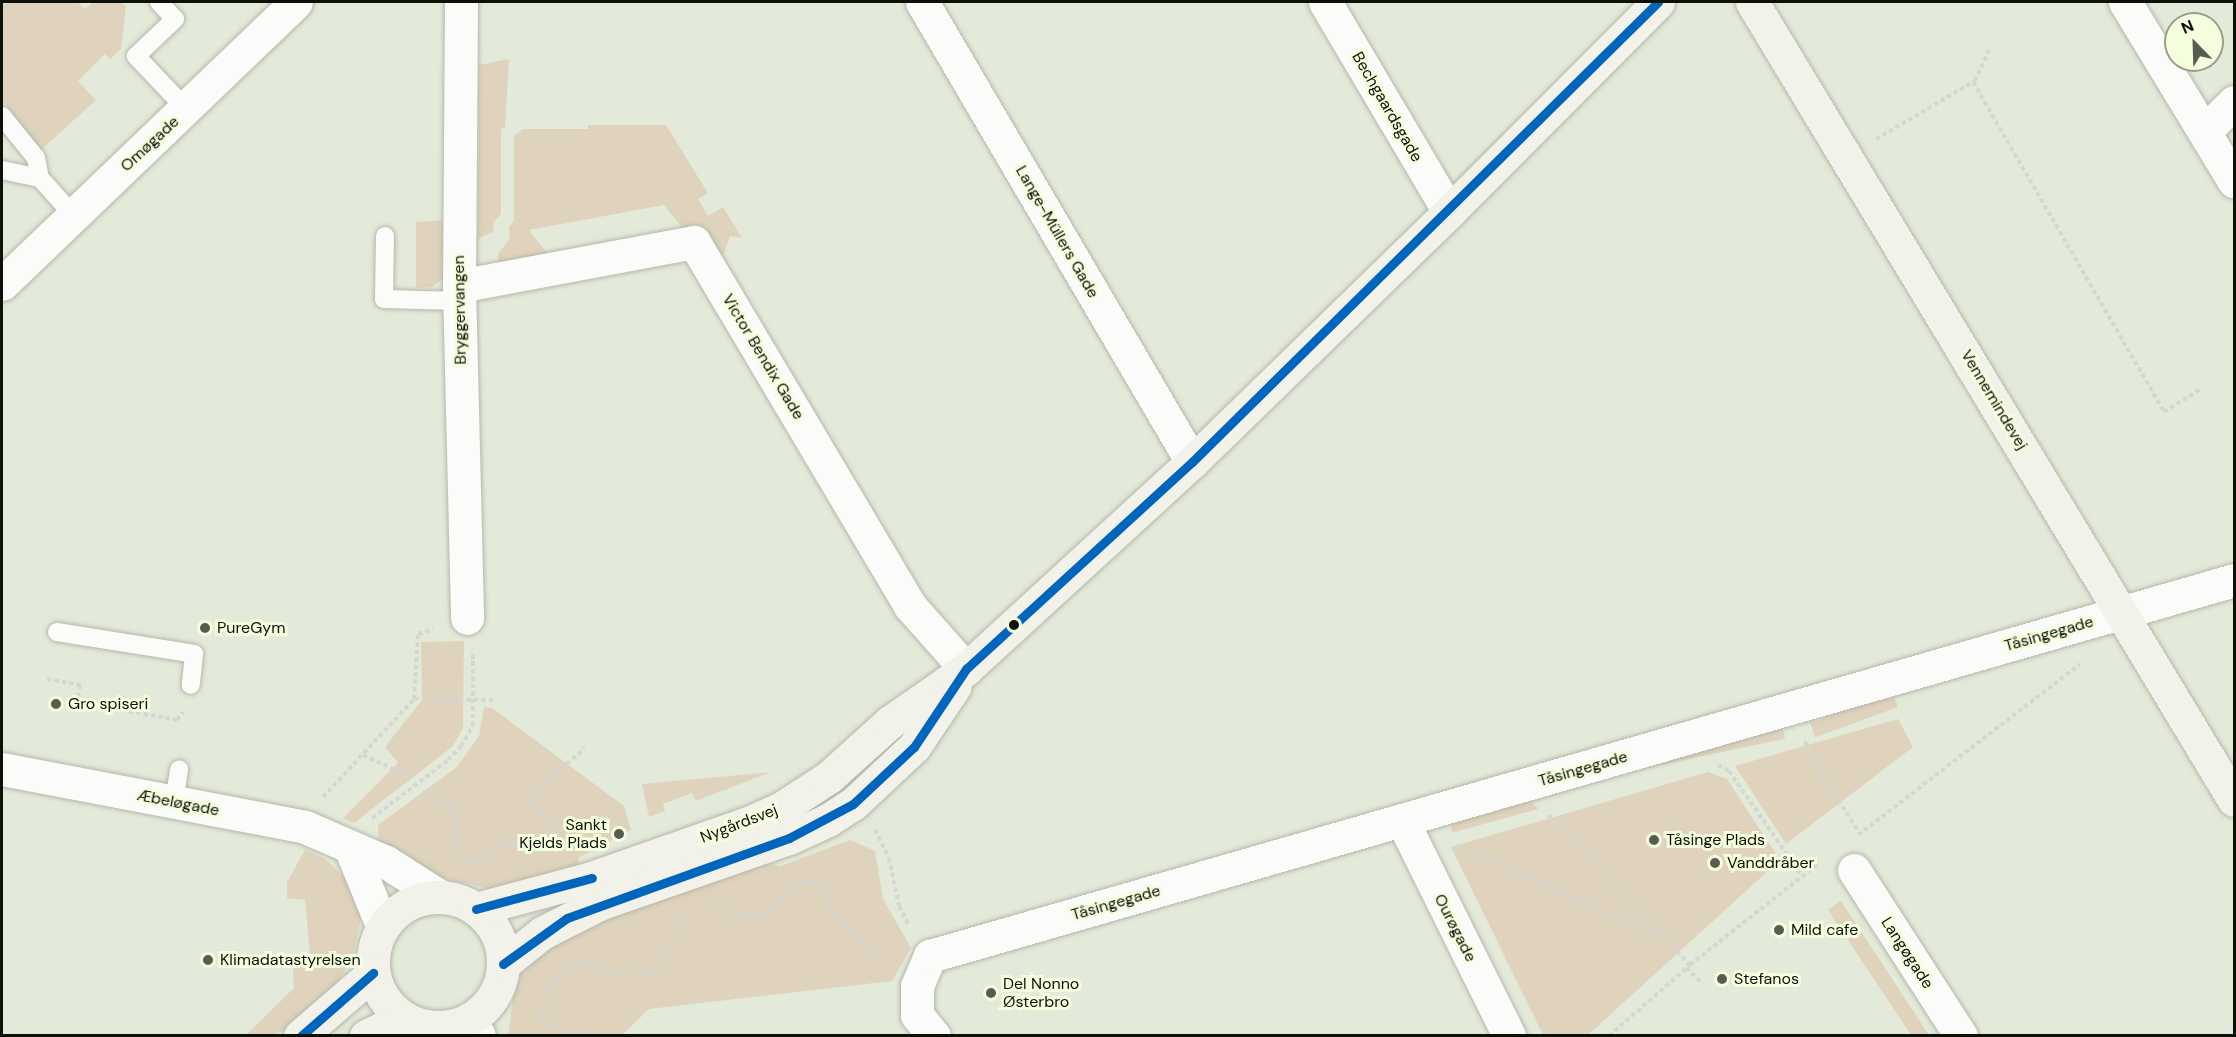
<!DOCTYPE html>
<html>
<head>
<meta charset="utf-8">
<style>
  body { margin:0 }
  #map { position:relative; width:2236px; height:1037px; overflow:hidden; background:#e4ead9; font-family:"DM Sans",sans-serif }
  div>[style] { position:absolute }
  .green>* { inset:0; background:#e0d3bd; transform-origin:0 0 }
  .path>* { height:4px; margin-top:-2px; transform-origin:0; background:repeating-linear-gradient(90deg,#d6d7d1 0 4.5px,transparent 0 7.5px) }
  .roads { filter:drop-shadow(0 0 2px #b4b8ab) drop-shadow(0 0 2px #b4b8ab) }
  .lane>* { height:18px; margin:-9px; padding:0 9px; transform-origin:9px; border-radius:9px; background:#fbfcf9 }
  .street>* { height:33px; margin:-16.5px; padding:0 16.5px; transform-origin:16.5px; border-radius:16.5px; background:#fbfcf9 }
  .secondary>* { height:33px; margin:-16.5px; padding:0 16.5px; transform-origin:16.5px; border-radius:16.5px; background:#f2f2ea }
  .secondary>.ring { margin:-16.5px; padding:0; box-sizing:content-box; background:none; border:33px solid #f2f2ea; border-radius:50% }
  .bus-1>* { height:9px; margin:-4.5px; padding:0 4.5px; transform-origin:4.5px; border-radius:4.5px; background:#0065bd }
  .dots>* { width:16px; height:16px; translate:-50% -50%; box-sizing:border-box; border:3px solid #f4fedf; border-radius:50% }
  span { translate:-50% -50%; white-space:nowrap; text-align:center; line-height:1.15; -webkit-text-stroke:6px #f4fedf; paint-order:stroke }
  .street-label { font-size:16px; color:#0e1107 }
  .poi-label { font-size:16px; color:#0e1107 }
  .left { translate:0 -50%; text-align:left }
  .right { translate:-100% -50%; text-align:right }
  .frame { position:absolute; inset:0; border:3px solid #0e1107; pointer-events:none }
  .north { position:absolute; left:2164px; top:12px; width:60px; height:60px; box-sizing:border-box; background:#f4fedf; border:2px solid #989f89; border-radius:50%; rotate:337deg; font-size:16px; font-weight:700; line-height:24px; text-align:center; color:#0e1107 }
  .north::after { content:''; display:block; margin:auto; width:21px; height:27px; background:#595d50; clip-path:polygon(50% 0,100% 100%,50% 72%,0 100%) }
</style>
</head>
<body>
<div id="map">
  <div class="green">
    <div style="clip-path:polygon(2px 2px,78px 2px,85px 9px,93px 2px,121px 2px,126px 6px,121px 49px,110px 59px,105px 54px,78px 81px,96px 100px,41px 150px,2px 100px)"></div>
    <div style="clip-path:polygon(509px 59px,505px 128px,501px 129px,501px 214px,494px 222px,493px 232px,478px 239px,479px 65px)"></div>
    <div style="clip-path:polygon(588px 125px,666px 125px,708px 193px,698px 199px,708px 216px,723px 207px,742px 238px,730px 236px,724px 254px,720px 253px,706px 229px,686px 232px,664px 205px,529px 230px,550px 257px,499px 266px,498px 254px,510px 238px,509px 227px,514px 220px,514px 136px,523px 129px,588px 129px)"></div>
    <div style="clip-path:polygon(443px 220px,444px 278px,432px 287px,416px 288px,416px 222px)"></div>
    <div style="clip-path:polygon(464px 641px,463px 728px,452px 747px,354px 823px,343px 818px,398px 763px,385px 747px,422px 700px,421px 642px)"></div>
    <div style="left:1893px;top:693px;width:15px;height:88px;rotate:70deg"></div>
    <div style="clip-path:polygon(484px 707px,492px 708px,624px 806px,631px 830px,578px 858px,580px 867px,495px 890px,433px 876px,379px 842px,378px 825px,457px 767px,479px 736px)"></div>
    <div style="clip-path:polygon(1898px 719px,1913px 747px,1786px 844px,1735px 766px)"></div>
    <div style="left:1782px;top:725px;width:14px;height:252px;rotate:78deg"></div>
    <div style="clip-path:polygon(771px 772px,696px 801px,692px 793px,663px 804px,665px 811px,649px 817px,642px 784px)"></div>
    <div style="clip-path:polygon(1708px 772px,1727px 779px,1780px 860px,1588px 1035px,1543px 1035px,1451px 847px)"></div>
    <div style="clip-path:polygon(1527px 796px,1538px 809px,1452px 833px,1449px 819px)"></div>
    <div style="clip-path:polygon(850px 840px,875px 851px,883px 899px,911px 948px,892px 981px,649px 1009px,622px 1035px,508px 1036px,515px 983px,532px 958px,560px 937px,751px 862px,781px 866px)"></div>
    <div style="clip-path:polygon(305px 850px,324px 858px,349px 882px,362px 912px,354px 954px,334px 989px,298px 1025px,273px 1035px,245px 1036px,294px 988px,293px 968px,310px 955px,305px 900px,287px 898px,287px 882px)"></div>
    <div style="clip-path:polygon(1840px 901px,1841px 901px,1929px 1035px,1911px 1035px,1828px 910px)"></div>
  </div>
  <div class="path">
    <div style="left:1973px;top:82px;width:381px;rotate:59.9deg"></div>
    <div style="left:2164px;top:412px;width:44px;rotate:-31.9deg"></div>
    <div style="left:1876px;top:139px;width:115px;rotate:-30.4deg"></div>
    <div style="left:1975px;top:81px;width:37px;rotate:-66deg"></div>
    <div style="left:47px;top:679px;width:34px;rotate:10deg"></div>
    <div style="left:80px;top:685px;width:17px;rotate:100deg"></div>
    <div style="left:77px;top:702px;width:102px;rotate:10.2deg"></div>
    <div style="left:177px;top:720px;width:10px;rotate:-53deg"></div>
    <div style="left:414px;top:699px;width:65px;rotate:-86.5deg"></div>
    <div style="left:418px;top:634px;width:16px;rotate:-18deg"></div>
    <div style="left:1805px;top:741px;width:16px;rotate:72deg"></div>
    <div style="left:1810px;top:756px;width:93px;rotate:57.3deg"></div>
    <div style="left:363px;top:755px;width:53px;rotate:24.6deg"></div>
    <div style="left:1718px;top:765px;width:13px;rotate:29deg"></div>
    <div style="left:1729px;top:771px;width:128px;rotate:55.2deg"></div>
    <div style="left:423px;top:791px;width:27px;rotate:27deg"></div>
    <div style="left:447px;top:803px;width:13px;rotate:51deg"></div>
    <div style="left:455px;top:813px;width:37px;rotate:85deg"></div>
    <div style="left:458px;top:850px;width:7px;rotate:56deg"></div>
    <div style="left:462px;top:856px;width:12px;rotate:24deg"></div>
    <div style="left:473px;top:861px;width:9px;rotate:-21deg"></div>
    <div style="left:481px;top:858px;width:28px;rotate:-35deg"></div>
    <div style="left:504px;top:842px;width:34px;rotate:15deg"></div>
    <div style="left:537px;top:851px;width:14px;rotate:-4deg"></div>
    <div style="left:551px;top:850px;width:7px;rotate:-56deg"></div>
    <div style="left:555px;top:844px;width:18px;rotate:-96deg"></div>
    <div style="left:553px;top:826px;width:31px;rotate:-135deg"></div>
    <div style="left:531px;top:804px;width:10px;rotate:-79deg"></div>
    <div style="left:533px;top:794px;width:69px;rotate:-41.5deg"></div>
    <div style="left:323px;top:797px;width:134px;rotate:-47.1deg"></div>
    <div style="left:414px;top:699px;width:82px;rotate:0.7deg"></div>
    <div style="left:1548px;top:815px;width:207px;rotate:46.6deg"></div>
    <div style="left:372px;top:818px;width:96px;rotate:-37.3deg"></div>
    <div style="left:448px;top:760px;width:19px;rotate:-47deg"></div>
    <div style="left:461px;top:746px;width:23px;rotate:-59deg"></div>
    <div style="left:473px;top:726px;width:73px;rotate:-90deg"></div>
    <div style="left:875px;top:830px;width:31px;rotate:63deg"></div>
    <div style="left:889px;top:858px;width:49px;rotate:78.2deg"></div>
    <div style="left:899px;top:906px;width:22px;rotate:63deg"></div>
    <div style="left:1858px;top:835px;width:280px;rotate:-37.6deg"></div>
    <div style="left:1456px;top:845px;width:226px;rotate:24.3deg"></div>
    <div style="left:712px;top:903px;width:17px;rotate:31deg"></div>
    <div style="left:727px;top:912px;width:25px;rotate:12deg"></div>
    <div style="left:751px;top:917px;width:21px;rotate:-19deg"></div>
    <div style="left:771px;top:910px;width:40px;rotate:-44deg"></div>
    <div style="left:800px;top:882px;width:11px;rotate:-10deg"></div>
    <div style="left:811px;top:880px;width:9px;rotate:32deg"></div>
    <div style="left:819px;top:885px;width:39px;rotate:60deg"></div>
    <div style="left:839px;top:919px;width:54px;rotate:45.7deg"></div>
    <div style="left:1686px;top:968px;width:23px;rotate:43deg"></div>
    <div style="left:596px;top:1036px;width:32px;rotate:-175deg"></div>
    <div style="left:564px;top:1033px;width:15px;rotate:-152deg"></div>
    <div style="left:551px;top:1026px;width:16px;rotate:-130deg"></div>
    <div style="left:541px;top:1014px;width:29px;rotate:-76deg"></div>
    <div style="left:548px;top:986px;width:23px;rotate:-45deg"></div>
    <div style="left:564px;top:970px;width:17px;rotate:-24deg"></div>
    <div style="left:580px;top:963px;width:19px;rotate:12deg"></div>
    <div style="left:599px;top:967px;width:14px;rotate:36deg"></div>
    <div style="left:610px;top:975px;width:36px;rotate:2deg"></div>
    <div style="left:646px;top:976px;width:21px;rotate:-43deg"></div>
    <div style="left:661px;top:962px;width:53px;rotate:-66.8deg"></div>
    <div style="left:1609px;top:1036px;width:108px;rotate:-41.2deg"></div>
    <div style="left:1690px;top:965px;width:163px;rotate:-38.3deg"></div>
  </div>
  <div class="roads">
    <div class="lane">
      <div style="left:159px;top:2px;width:23px;rotate:47deg"></div>
      <div style="left:175px;top:19px;width:54px;rotate:136.5deg"></div>
      <div style="left:136px;top:56px;width:74px;rotate:46.6deg"></div>
      <div style="left:2px;top:116px;width:54px;rotate:51deg"></div>
      <div style="left:36px;top:158px;width:20px;rotate:79deg"></div>
      <div style="left:2px;top:170px;width:39px;rotate:12deg"></div>
      <div style="left:40px;top:178px;width:51px;rotate:48.2deg"></div>
      <div style="left:385px;top:236px;width:63px;rotate:90.9deg"></div>
      <div style="left:384px;top:299px;width:76px;rotate:1.5deg"></div>
      <div style="left:57px;top:632px;width:139px;rotate:9.1deg"></div>
      <div style="left:194px;top:654px;width:31px;rotate:96deg"></div>
      <div style="left:174px;top:802px;width:33px;rotate:-81deg"></div>
    </div>
    <div class="street">
      <div style="left:461px;top:2px;width:284px;rotate:90.4deg"></div>
      <div style="left:459px;top:286px;width:332px;rotate:88.6deg"></div>
      <div style="left:922px;top:2px;width:533px;rotate:59.59deg"></div>
      <div style="left:1325px;top:2px;width:244px;rotate:59.4deg"></div>
      <div style="left:2125px;top:2px;width:210px;rotate:58.7deg"></div>
      <div style="left:2205px;top:131px;width:41px;rotate:-45deg"></div>
      <div style="left:2px;top:284px;width:407px;rotate:-43.8deg"></div>
      <div style="left:459px;top:286px;width:239px;rotate:-10.6deg"></div>
      <div style="left:694px;top:242px;width:423px;rotate:59.3deg"></div>
      <div style="left:910px;top:606px;width:84px;rotate:48.4deg"></div>
      <div style="left:2px;top:769px;width:309px;rotate:10.8deg"></div>
      <div style="left:305px;top:827px;width:88px;rotate:23.4deg"></div>
      <div style="left:386px;top:862px;width:65px;rotate:32.5deg"></div>
      <div style="left:1402px;top:820px;width:241px;rotate:63.6deg"></div>
      <div style="left:350px;top:847px;width:87px;rotate:67.8deg"></div>
      <div style="left:1854px;top:870px;width:197px;rotate:57.2deg"></div>
      <div style="left:470px;top:1019px;width:19px;rotate:62deg"></div>
      <div style="left:934px;top:1036px;width:27px;rotate:-129deg"></div>
      <div style="left:917px;top:1015px;width:29px;rotate:-90deg"></div>
      <div style="left:917px;top:986px;width:33px;rotate:-67deg"></div>
      <div style="left:930px;top:956px;width:1357px;rotate:-16.08deg"></div>
    </div>
    <div class="secondary">
      <div style="left:1752px;top:2px;width:932px;rotate:58.87deg"></div>
      <div class="ring" style="left:373px;top:897px;width:97px;height:97px"></div>
      <div style="left:476px;top:909px;width:116px;rotate:-15deg"></div>
      <div style="left:588px;top:879px;width:170px;rotate:-19.3deg"></div>
      <div style="left:748px;top:823px;width:35px;rotate:-24deg"></div>
      <div style="left:780px;top:809px;width:59px;rotate:-33.1deg"></div>
      <div style="left:829px;top:777px;width:82px;rotate:-42deg"></div>
      <div style="left:890px;top:722px;width:93px;rotate:-34.9deg"></div>
      <div style="left:966px;top:669px;width:306px;rotate:-42.5deg"></div>
      <div style="left:1192px;top:462px;width:359px;rotate:-44.2deg"></div>
      <div style="left:1449px;top:212px;width:296px;rotate:-45.1deg"></div>
      <div style="left:503px;top:964px;width:50px;rotate:-38.5deg"></div>
      <div style="left:542px;top:933px;width:64px;rotate:-27deg"></div>
      <div style="left:599px;top:904px;width:201px;rotate:-19.2deg"></div>
      <div style="left:789px;top:838px;width:43px;rotate:-24.8deg"></div>
      <div style="left:828px;top:820px;width:30px;rotate:-33deg"></div>
      <div style="left:853px;top:804px;width:83px;rotate:-43.1deg"></div>
      <div style="left:914px;top:747px;width:73px;rotate:-56.1deg"></div>
      <div style="left:300px;top:1036px;width:96px;rotate:-40.8deg"></div>
      <div style="left:366px;top:1036px;width:41px;rotate:-25.9deg"></div>
    </div>
  </div>
  <div class="bus-1">
    <div style="left:476px;top:909px;width:120px;rotate:-15deg"></div>
    <div style="left:503px;top:964px;width:79px;rotate:-35.7deg"></div>
    <div style="left:567px;top:918px;width:236px;rotate:-19.8deg"></div>
    <div style="left:789px;top:838px;width:72px;rotate:-28deg"></div>
    <div style="left:853px;top:804px;width:83px;rotate:-43.1deg"></div>
    <div style="left:914px;top:747px;width:94px;rotate:-56.3deg"></div>
    <div style="left:966px;top:669px;width:306px;rotate:-42.5deg"></div>
    <div style="left:1192px;top:462px;width:655px;rotate:-44.63deg"></div>
    <div style="left:301px;top:1036px;width:96px;rotate:-41.2deg"></div>
  </div>
  <div class="dots">
    <div style="left:1014px;top:625px;background:#0e1107"></div>
    <div style="left:205px;top:628px;background:#595d50"></div>
    <div style="left:56px;top:704px;background:#595d50"></div>
    <div style="left:619px;top:834px;background:#595d50"></div>
    <div style="left:1654px;top:840px;background:#595d50"></div>
    <div style="left:1715px;top:863px;background:#595d50"></div>
    <div style="left:1779px;top:930px;background:#595d50"></div>
    <div style="left:208px;top:960px;background:#595d50"></div>
    <div style="left:1722px;top:979px;background:#595d50"></div>
    <div style="left:991px;top:993px;background:#595d50"></div>
  </div>
  <div class="street-label">
    <span style="left:1387px;top:107px;rotate:60deg">Bechgaardsgade</span>
    <span style="left:150px;top:144px;rotate:-43deg">Omøgade</span>
    <span style="left:1057px;top:232px;rotate:60deg">Lange-Müllers Gade</span>
    <span style="left:460px;top:310px;rotate:-91deg">Bryggervangen</span>
    <span style="left:763px;top:357px;rotate:59deg">Victor Bendix Gade</span>
    <span style="left:1994px;top:400px;rotate:59deg">Vennemindevej</span>
    <span style="left:2049px;top:634px;rotate:-16deg">Tåsingegade</span>
    <span style="left:1583px;top:769px;rotate:-16deg">Tåsingegade</span>
    <span style="left:178px;top:803px;rotate:11deg">Æbeløgade</span>
    <span style="left:739px;top:824px;rotate:-21deg">Nygårdsvej</span>
    <span style="left:1116px;top:903px;rotate:-16deg">Tåsingegade</span>
    <span style="left:1455px;top:928px;rotate:63deg">Ourøgade</span>
    <span style="left:1907px;top:953px;rotate:57deg">Langøgade</span>
  </div>
  <div class="poi-label">
    <span class="left" style="left:217px;top:628px">PureGym</span>
    <span class="left" style="left:68px;top:704px">Gro spiseri</span>
    <span class="right" style="left:607px;top:834px">Sankt<br>Kjelds Plads</span>
    <span class="left" style="left:1666px;top:840px">Tåsinge Plads</span>
    <span class="left" style="left:1727px;top:863px">Vanddråber</span>
    <span class="left" style="left:1791px;top:930px">Mild cafe</span>
    <span class="left" style="left:220px;top:960px">Klimadatastyrelsen</span>
    <span class="left" style="left:1734px;top:979px">Stefanos</span>
    <span class="left" style="left:1003px;top:993px">Del Nonno<br>Østerbro</span>
  </div>
  <div class="frame"></div>
  <div class="north">N</div>
</div>
</body>
</html>
